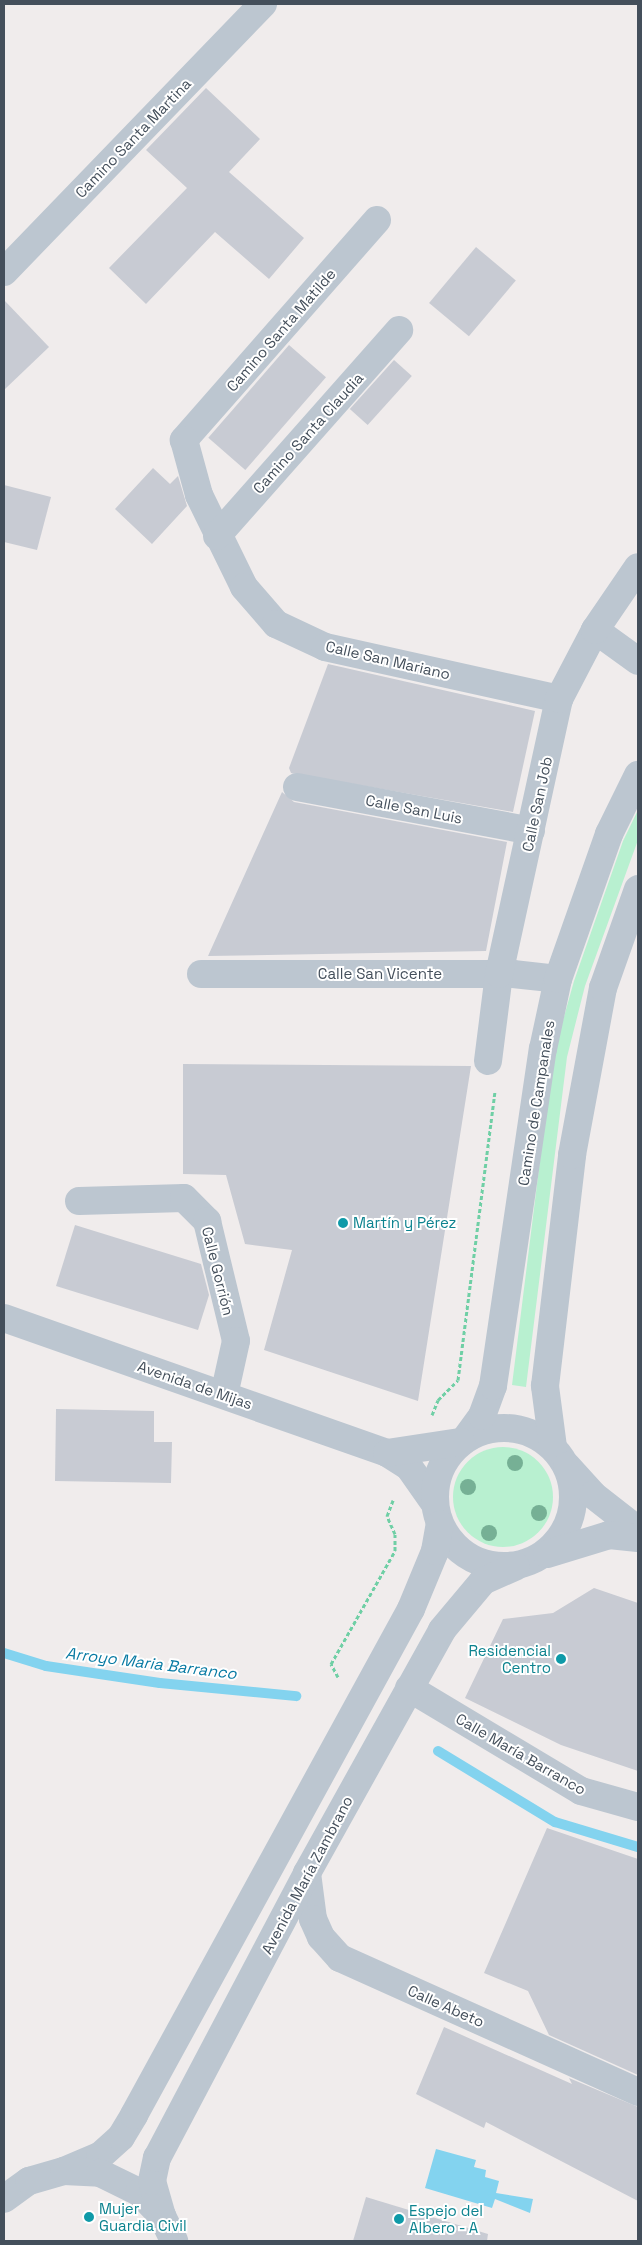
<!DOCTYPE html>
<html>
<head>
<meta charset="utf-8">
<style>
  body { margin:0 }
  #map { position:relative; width:642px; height:2245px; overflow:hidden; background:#f0ecec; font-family:"Space Grotesk",sans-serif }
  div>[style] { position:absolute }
  .green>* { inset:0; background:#b8f0d0 }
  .round { border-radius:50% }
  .water>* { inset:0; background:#83d3ef }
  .stream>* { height:10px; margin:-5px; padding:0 5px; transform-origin:5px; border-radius:5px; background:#83d3ef }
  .building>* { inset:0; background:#c8cbd3; transform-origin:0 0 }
  .path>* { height:3px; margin-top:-1.5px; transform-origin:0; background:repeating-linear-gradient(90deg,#6fcfa5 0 4px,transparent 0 6.5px) }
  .street>* { height:28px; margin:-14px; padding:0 14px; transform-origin:14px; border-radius:14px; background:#bcc6d0 }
  .street>.ring { margin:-14px; padding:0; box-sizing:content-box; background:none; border:28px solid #bcc6d0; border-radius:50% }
  .trees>* { width:16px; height:16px; margin:-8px; border-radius:50%; background:#76b095 }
  .dots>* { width:14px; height:14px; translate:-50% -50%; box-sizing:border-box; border:2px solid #fff; border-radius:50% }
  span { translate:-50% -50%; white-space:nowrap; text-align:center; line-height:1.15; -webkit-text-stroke:4px #fff; paint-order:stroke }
  .street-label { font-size:15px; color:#444f5b }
  .culture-label { font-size:15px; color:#0d838f }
  .left { translate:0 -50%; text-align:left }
  .right { translate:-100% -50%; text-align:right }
  .water-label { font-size:16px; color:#087aa3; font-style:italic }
  .frame { position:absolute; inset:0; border:5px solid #444f5b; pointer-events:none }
</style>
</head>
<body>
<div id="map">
  <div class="green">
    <div style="clip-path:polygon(638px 810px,638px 840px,585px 986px,567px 1057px,526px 1387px,512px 1385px,553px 1056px,574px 981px,623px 841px)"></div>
    <div class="round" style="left:453px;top:1447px;width:100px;height:100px"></div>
  </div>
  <div class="water">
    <div style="clip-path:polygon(436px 2149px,476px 2160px,474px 2167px,486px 2170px,485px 2177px,499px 2181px,496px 2193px,533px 2199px,530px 2213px,495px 2199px,492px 2208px,425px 2188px)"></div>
  </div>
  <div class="stream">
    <div style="left:4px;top:1653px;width:44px;rotate:17.2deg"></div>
    <div style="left:46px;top:1666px;width:115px;rotate:8.5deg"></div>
    <div style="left:160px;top:1683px;width:137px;rotate:5.5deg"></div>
    <div style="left:438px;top:1751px;width:137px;rotate:31.3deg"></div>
    <div style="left:555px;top:1822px;width:87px;rotate:16.8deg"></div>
  </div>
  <div class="building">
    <div style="clip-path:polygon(206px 88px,260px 139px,229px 172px,304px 238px,269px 279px,215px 232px,146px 304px,109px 268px,187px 188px,146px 150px)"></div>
    <div style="left:476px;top:247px;width:52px;height:73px;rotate:40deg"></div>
    <div style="clip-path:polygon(4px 300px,49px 347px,4px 390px)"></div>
    <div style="left:289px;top:345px;width:49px;height:123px;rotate:41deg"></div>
    <div style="left:394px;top:360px;width:24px;height:66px;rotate:42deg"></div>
    <div style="clip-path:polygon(153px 468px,170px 484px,178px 476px,187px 506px,152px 544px,115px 509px)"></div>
    <div style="clip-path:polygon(4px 485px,51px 497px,37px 550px,4px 542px)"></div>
    <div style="clip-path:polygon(328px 664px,535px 711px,513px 812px,291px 773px,289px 768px)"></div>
    <div style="clip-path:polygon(282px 792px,294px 802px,507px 842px,486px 951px,208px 956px)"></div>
    <div style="clip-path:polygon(183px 1064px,471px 1066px,418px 1401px,264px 1350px,292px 1250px,245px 1244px,226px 1175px,183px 1174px)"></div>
    <div style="clip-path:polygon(75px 1225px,201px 1264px,209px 1295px,198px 1330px,56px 1286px)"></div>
    <div style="clip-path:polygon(56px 1409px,154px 1411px,154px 1442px,172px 1442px,171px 1483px,55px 1481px)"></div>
    <div style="clip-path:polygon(594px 1588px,638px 1603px,638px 1771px,561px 1745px,465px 1698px,503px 1619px,553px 1613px)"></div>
    <div style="clip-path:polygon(547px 1828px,638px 1859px,638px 2075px,549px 2035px,528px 1991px,484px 1973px)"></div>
    <div style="clip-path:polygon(444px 2027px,572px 2084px,569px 2078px,638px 2107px,638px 2201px,486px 2122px,484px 2128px,416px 2094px)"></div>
    <div style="clip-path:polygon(366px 2197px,488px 2234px,487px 2241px,353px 2241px)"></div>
  </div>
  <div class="path">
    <div style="left:432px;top:1415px;width:16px;rotate:-68deg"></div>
    <div style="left:438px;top:1400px;width:28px;rotate:-45deg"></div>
    <div style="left:458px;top:1380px;width:292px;rotate:-82.7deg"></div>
    <div style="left:338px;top:1677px;width:15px;rotate:-118deg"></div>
    <div style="left:331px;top:1664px;width:130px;rotate:-60.5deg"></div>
    <div style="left:395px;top:1551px;width:17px;rotate:-90deg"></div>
    <div style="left:395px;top:1534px;width:20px;rotate:-114deg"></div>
    <div style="left:387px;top:1516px;width:17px;rotate:-69deg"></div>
  </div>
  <div class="street">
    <div style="left:377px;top:220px;width:293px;rotate:131.3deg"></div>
    <div style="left:184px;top:440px;width:57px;rotate:74.7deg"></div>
    <div style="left:199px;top:495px;width:102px;rotate:63.9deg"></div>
    <div style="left:244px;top:587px;width:49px;rotate:49.1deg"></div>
    <div style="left:276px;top:624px;width:54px;rotate:25.1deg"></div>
    <div style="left:325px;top:647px;width:240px;rotate:12.5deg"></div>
    <div style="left:4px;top:272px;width:373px;rotate:-46deg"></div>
    <div style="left:217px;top:536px;width:275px;rotate:-48.5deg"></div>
    <div style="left:595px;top:630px;width:53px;rotate:35.8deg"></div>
    <div style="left:297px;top:787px;width:238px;rotate:10.6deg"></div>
    <div style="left:201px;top:974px;width:312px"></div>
    <div style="left:513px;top:974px;width:45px;rotate:6.3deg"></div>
    <div style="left:488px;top:1061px;width:88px;rotate:-82.8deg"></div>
    <div style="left:499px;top:974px;width:281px;rotate:-77.7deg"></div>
    <div style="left:559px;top:699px;width:78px;rotate:-62.4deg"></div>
    <div style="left:595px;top:630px;width:76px;rotate:-55.7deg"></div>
    <div style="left:79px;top:1201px;width:105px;rotate:-1.6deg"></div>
    <div style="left:184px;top:1198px;width:33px;rotate:45deg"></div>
    <div style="left:207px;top:1221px;width:123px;rotate:76.4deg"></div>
    <div style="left:236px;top:1341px;width:55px;rotate:102.5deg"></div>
    <div style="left:4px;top:1318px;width:406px;rotate:19.4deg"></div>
    <div style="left:387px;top:1453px;width:26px;rotate:32deg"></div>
    <div style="left:409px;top:1467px;width:42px;rotate:54.8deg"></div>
    <div class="ring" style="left:435px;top:1428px;width:110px;height:110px"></div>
    <div style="left:466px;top:1438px;width:27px;rotate:-54deg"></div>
    <div style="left:482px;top:1416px;width:32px;rotate:-70deg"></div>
    <div style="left:493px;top:1386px;width:341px;rotate:-81.6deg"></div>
    <div style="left:543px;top:1049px;width:72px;rotate:-77.9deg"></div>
    <div style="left:558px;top:979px;width:154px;rotate:-70.6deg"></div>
    <div style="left:609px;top:834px;width:66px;rotate:-63.8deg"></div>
    <div style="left:553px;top:1447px;width:62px;rotate:-97.5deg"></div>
    <div style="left:545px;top:1386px;width:233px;rotate:-83.3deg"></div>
    <div style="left:572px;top:1155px;width:170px;rotate:-79.5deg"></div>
    <div style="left:603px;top:988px;width:105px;rotate:-70.5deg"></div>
    <div style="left:387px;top:1453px;width:75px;rotate:-8.5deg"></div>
    <div style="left:567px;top:1466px;width:39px;rotate:48deg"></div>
    <div style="left:593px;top:1495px;width:57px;rotate:37.9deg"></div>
    <div style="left:547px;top:1554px;width:65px;rotate:-17deg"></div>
    <div style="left:609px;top:1535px;width:29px;rotate:6deg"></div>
    <div style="left:409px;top:1688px;width:200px;rotate:30.9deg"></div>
    <div style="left:581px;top:1791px;width:59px;rotate:15.7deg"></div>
    <div style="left:307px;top:1873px;width:46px;rotate:82.6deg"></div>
    <div style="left:313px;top:1919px;width:20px;rotate:66deg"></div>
    <div style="left:321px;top:1937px;width:28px;rotate:48deg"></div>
    <div style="left:340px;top:1958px;width:327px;rotate:24.2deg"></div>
    <div style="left:64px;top:2171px;width:39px;rotate:-23deg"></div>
    <div style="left:100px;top:2156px;width:28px;rotate:-42deg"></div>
    <div style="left:121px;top:2137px;width:26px;rotate:-59deg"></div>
    <div style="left:134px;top:2115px;width:577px;rotate:-61.3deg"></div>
    <div style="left:411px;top:1609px;width:63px;rotate:-67.5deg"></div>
    <div style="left:435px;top:1551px;width:27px;rotate:-80deg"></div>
    <div style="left:4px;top:2199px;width:31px;rotate:-36deg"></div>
    <div style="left:29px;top:2181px;width:36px;rotate:-16deg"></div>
    <div style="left:64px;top:2171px;width:36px;rotate:3deg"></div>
    <div style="left:100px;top:2173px;width:43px;rotate:26deg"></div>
    <div style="left:139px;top:2192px;width:33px;rotate:46deg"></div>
    <div style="left:162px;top:2216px;width:28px;rotate:64deg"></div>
    <div style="left:162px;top:2216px;width:36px;rotate:-106deg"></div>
    <div style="left:152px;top:2181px;width:24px;rotate:-78deg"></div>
    <div style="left:157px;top:2158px;width:322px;rotate:-62.2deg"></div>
    <div style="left:307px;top:1873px;width:278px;rotate:-60.9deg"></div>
    <div style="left:442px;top:1630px;width:64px;rotate:-50.1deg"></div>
    <div style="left:483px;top:1581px;width:36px;rotate:-24deg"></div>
  </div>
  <div class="trees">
    <div style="left:515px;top:1463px"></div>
    <div style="left:468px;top:1487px"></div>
    <div style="left:539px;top:1513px"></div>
    <div style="left:489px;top:1533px"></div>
  </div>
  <div class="dots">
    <div style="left:343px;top:1223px;background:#0f9aa8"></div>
    <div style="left:561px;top:1659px;background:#0f9aa8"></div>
    <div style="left:89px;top:2217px;background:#0f9aa8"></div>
    <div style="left:399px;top:2219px;background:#0f9aa8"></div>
  </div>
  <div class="street-label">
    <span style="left:133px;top:138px;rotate:-46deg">Camino Santa Martina</span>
    <span style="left:281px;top:330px;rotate:-49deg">Camino Santa Matilde</span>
    <span style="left:308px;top:433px;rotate:-48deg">Camino Santa Claudia</span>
    <span style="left:388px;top:660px;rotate:13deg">Calle San Mariano</span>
    <span style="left:537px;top:804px;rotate:-78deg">Calle San Job</span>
    <span style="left:414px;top:809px;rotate:11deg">Calle San Luis</span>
    <span style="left:380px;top:974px">Calle San Vicente</span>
    <span style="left:536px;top:1103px;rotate:-81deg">Camino de Campanales</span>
    <span style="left:218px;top:1271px;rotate:76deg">Calle Gorrión</span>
    <span style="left:195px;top:1385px;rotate:19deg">Avenida de Mijas</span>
    <span style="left:521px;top:1754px;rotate:30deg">Calle María Barranco</span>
    <span style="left:307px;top:1875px;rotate:-62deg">Avenida María Zambrano</span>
    <span style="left:446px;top:2006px;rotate:24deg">Calle Abeto</span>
  </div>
  <div class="culture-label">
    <span class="left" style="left:353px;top:1223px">Martín y Pérez</span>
    <span class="right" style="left:551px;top:1659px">Residencial<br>Centro</span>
    <span class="left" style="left:99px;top:2217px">Mujer<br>Guardia Civil</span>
    <span class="left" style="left:409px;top:2219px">Espejo del<br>Albero - A</span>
  </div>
  <div class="water-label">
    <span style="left:151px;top:1664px;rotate:7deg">Arroyo Maria Barranco</span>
  </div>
  <div class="frame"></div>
</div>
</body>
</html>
